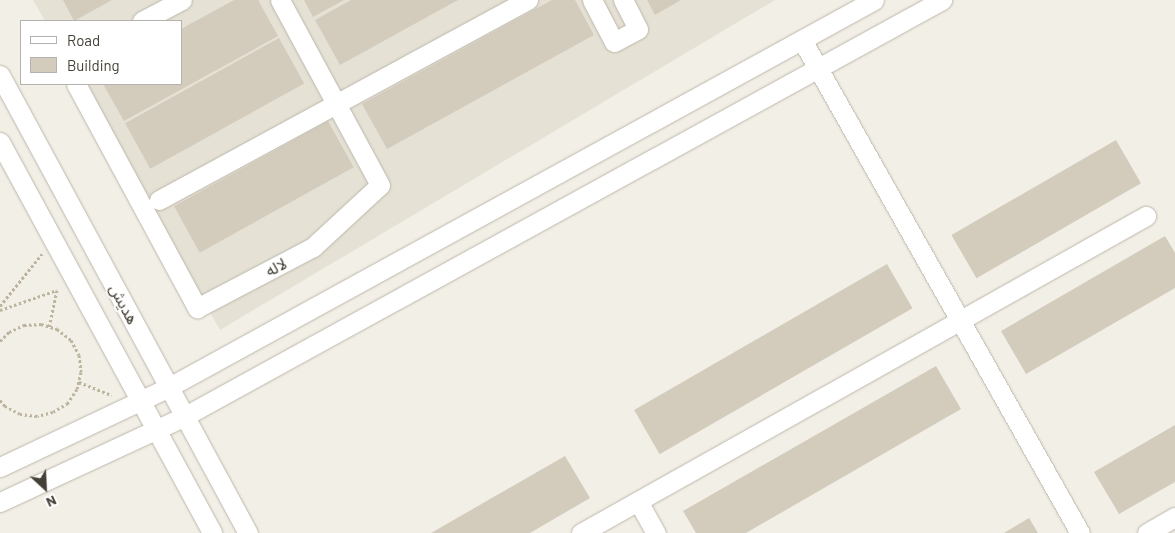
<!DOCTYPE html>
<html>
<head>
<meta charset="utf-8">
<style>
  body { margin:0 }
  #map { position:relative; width:1175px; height:533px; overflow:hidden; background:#f2efe7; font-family:Barlow,"Noto Sans Arabic",sans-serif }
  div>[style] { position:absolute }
  .residential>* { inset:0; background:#e5e1d5 }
  .building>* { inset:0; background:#d3ccbd; transform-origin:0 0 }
  .path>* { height:3px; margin-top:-1.5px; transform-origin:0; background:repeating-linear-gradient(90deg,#bdb49d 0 2.5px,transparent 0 5px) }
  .roads { filter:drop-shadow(0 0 1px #bdb7aa) drop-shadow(0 0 1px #bdb7aa) }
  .minor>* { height:19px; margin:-9.5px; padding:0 9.5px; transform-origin:9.5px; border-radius:9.5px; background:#fff }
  span { translate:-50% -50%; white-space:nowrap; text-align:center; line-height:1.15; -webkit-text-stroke:4px #fff; paint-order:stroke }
  .street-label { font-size:16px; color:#444036 }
  .legend { position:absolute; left:20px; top:20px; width:162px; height:65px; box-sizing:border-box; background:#fff; border:1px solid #b4b3af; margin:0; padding:6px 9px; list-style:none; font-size:15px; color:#444036 }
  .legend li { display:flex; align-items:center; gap:10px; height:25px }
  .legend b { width:25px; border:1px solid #b4b3af }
  .north { position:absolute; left:20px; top:463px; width:50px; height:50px; -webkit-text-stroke:4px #fff; paint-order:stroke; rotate:155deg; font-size:14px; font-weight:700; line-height:20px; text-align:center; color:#444036 }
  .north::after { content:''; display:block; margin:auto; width:18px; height:22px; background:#444036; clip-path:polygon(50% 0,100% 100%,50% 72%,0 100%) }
</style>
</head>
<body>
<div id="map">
  <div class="residential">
    <div style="clip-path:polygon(33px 0,775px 0,220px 330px,81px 84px,181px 84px,181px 21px,45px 21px)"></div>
  </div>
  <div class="building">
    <div style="clip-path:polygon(63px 0,112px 0,74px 21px)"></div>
    <div style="clip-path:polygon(234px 0,258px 0,278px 36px,124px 121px,103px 84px,181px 84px,181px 29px)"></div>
    <div style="clip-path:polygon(304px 0,344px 0,313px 17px)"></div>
    <div style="clip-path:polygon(351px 0,458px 0,340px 65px,315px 20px)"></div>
    <div style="clip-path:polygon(552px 0,575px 0,594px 35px,387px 149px,362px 104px)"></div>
    <div style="clip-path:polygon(647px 0,681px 0,655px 15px)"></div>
    <div style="left:279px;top:38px;width:52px;height:176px;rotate:61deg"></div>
    <div style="left:328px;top:121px;width:53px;height:176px;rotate:61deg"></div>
    <div style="left:1116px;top:140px;width:50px;height:190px;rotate:60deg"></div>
    <div style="clip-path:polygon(1165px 236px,1175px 253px,1175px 288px,1026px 374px,1001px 331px)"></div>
    <div style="left:887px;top:264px;width:51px;height:292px;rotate:60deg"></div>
    <div style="clip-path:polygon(936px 366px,961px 409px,746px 533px,696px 533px,683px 511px)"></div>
    <div style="clip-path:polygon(1175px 425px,1175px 482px,1119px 514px,1094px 472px)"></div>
    <div style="clip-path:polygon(565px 456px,590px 498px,530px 533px,431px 533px)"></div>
    <div style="clip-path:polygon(1029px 518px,1038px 533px,1004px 533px)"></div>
  </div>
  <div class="path">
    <div style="left:0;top:306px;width:67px;rotate:-51.1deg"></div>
    <div style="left:0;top:310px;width:60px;rotate:-19.3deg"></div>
    <div style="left:57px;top:290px;width:38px;rotate:102deg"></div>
    <div style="left:0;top:341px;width:13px;rotate:-45deg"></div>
    <div style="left:9px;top:332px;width:17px;rotate:-25deg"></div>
    <div style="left:24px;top:325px;width:17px;rotate:-3deg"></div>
    <div style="left:41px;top:324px;width:17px;rotate:17deg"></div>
    <div style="left:57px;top:329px;width:18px;rotate:38deg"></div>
    <div style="left:71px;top:340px;width:17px;rotate:62deg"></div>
    <div style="left:79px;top:355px;width:17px;rotate:83deg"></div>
    <div style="left:81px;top:372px;width:17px;rotate:103deg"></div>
    <div style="left:77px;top:389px;width:17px;rotate:123deg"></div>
    <div style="left:68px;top:403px;width:17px;rotate:149deg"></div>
    <div style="left:53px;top:412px;width:16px;rotate:166deg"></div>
    <div style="left:37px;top:416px;width:17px;rotate:-173deg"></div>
    <div style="left:20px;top:414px;width:17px;rotate:-152deg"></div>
    <div style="left:5px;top:406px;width:8px;rotate:-130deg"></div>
    <div style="left:79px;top:382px;width:35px;rotate:22deg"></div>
  </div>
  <div class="roads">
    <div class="minor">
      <div style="left:592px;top:0;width:47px;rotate:62.4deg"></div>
      <div style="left:614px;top:42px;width:27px;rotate:-28deg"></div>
      <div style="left:638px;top:29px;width:33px;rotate:-117deg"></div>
      <div style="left:142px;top:21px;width:45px;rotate:-27.7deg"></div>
      <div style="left:802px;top:40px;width:566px;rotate:60.58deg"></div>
      <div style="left:0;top:75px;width:521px;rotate:61.57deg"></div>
      <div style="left:76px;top:84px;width:255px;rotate:61.6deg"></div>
      <div style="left:197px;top:308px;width:131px;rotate:-27.7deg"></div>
      <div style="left:313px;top:247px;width:91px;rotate:-42.8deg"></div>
      <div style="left:380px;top:185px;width:210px;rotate:-118.4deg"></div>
      <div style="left:0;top:142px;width:445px;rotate:61.5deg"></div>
      <div style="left:159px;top:200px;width:420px;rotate:-28.5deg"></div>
      <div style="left:0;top:467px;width:187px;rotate:-25.3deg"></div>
      <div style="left:169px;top:387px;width:804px;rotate:-28.76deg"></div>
      <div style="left:638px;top:501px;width:37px;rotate:61deg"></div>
      <div style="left:0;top:502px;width:204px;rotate:-24.9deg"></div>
      <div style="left:185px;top:416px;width:864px;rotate:-28.79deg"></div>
      <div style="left:581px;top:533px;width:648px;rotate:-29.3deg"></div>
      <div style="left:1147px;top:533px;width:32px;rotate:-30deg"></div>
    </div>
  </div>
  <div class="street-label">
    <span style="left:276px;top:267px;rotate:-28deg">لاله</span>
    <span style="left:124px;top:304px;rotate:62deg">هدیش</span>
  </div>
  <ul class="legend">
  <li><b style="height:6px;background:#fff"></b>Road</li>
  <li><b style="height:14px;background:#d3ccbd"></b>Building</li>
  </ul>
  <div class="north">N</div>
</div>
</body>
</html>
